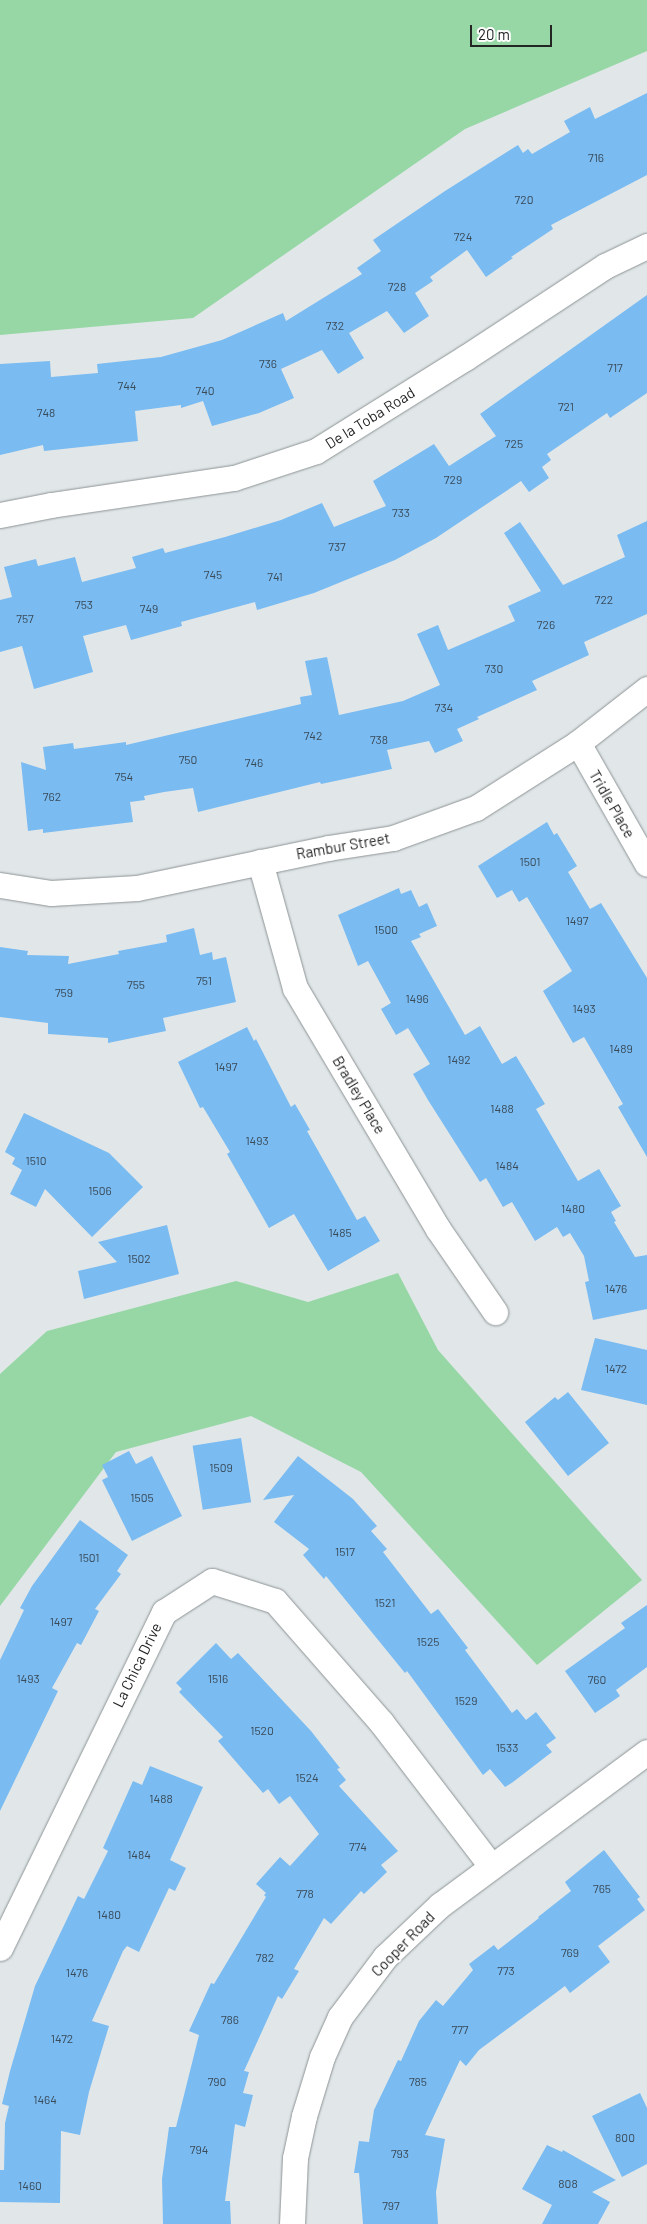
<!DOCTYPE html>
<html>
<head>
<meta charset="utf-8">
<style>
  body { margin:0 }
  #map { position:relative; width:647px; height:2224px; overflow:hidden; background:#e1e7e9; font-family:Barlow,sans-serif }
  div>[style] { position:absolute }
  .green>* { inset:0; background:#97d7a5 }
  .building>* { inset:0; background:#7abbf1; transform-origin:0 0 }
  .roads { filter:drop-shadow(0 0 1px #8d9394) drop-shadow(0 0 1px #8d9394) }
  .street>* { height:25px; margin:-12.5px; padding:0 12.5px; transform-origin:12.5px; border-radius:12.5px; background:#fff }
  span { translate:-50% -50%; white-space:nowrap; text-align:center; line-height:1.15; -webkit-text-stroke:4px #fff; paint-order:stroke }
  .number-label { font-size:12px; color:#394a58 }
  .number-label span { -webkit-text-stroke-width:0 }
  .street-label { font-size:15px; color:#232525 }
  .scale { position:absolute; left:470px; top:25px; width:82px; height:22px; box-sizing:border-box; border:2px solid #232525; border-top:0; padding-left:6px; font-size:15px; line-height:18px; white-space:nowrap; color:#232525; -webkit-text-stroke:4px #fff; paint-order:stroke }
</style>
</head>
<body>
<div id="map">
  <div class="green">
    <div style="clip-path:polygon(0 0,647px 0,647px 51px,465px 129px,193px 318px,0 335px)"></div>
    <div style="clip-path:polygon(398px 1273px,438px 1350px,642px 1580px,537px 1665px,361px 1472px,251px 1416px,116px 1452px,0 1606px,0 1374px,47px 1331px,236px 1281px,308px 1302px)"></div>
  </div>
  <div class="building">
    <div style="clip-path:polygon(647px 93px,647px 175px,551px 225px,553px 229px,511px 257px,513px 258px,486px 277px,467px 250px,430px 277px,433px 281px,415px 293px,429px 316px,404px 333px,387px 311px,349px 333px,364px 358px,338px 374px,322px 350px,281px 369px,294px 398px,259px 413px,212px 426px,203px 401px,181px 408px,181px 405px,135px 411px,138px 441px,44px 451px,43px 445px,0 455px,0 364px,50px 361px,51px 377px,98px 373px,97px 364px,161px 357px,222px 340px,283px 313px,286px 321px,362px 274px,357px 268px,381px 251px,373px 240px,445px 191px,518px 145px,523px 153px,528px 149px,532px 154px,570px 132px,564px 121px,590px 107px,595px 119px)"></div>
    <div style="clip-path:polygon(647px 295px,647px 393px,610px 418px,607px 413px,547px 454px,551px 460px,542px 467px,549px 478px,529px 492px,521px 481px,436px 538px,395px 560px,314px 593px,257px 610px,255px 602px,181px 622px,182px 626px,131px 640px,126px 625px,83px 636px,93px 672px,34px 689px,22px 646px,0 652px,0 600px,12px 597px,4px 567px,36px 559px,38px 566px,75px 557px,82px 582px,136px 568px,132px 557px,163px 548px,165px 553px,225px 537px,281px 520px,322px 503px,334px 527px,386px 506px,373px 481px,434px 444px,449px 466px,496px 436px,480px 414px)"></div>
    <div style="clip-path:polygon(647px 521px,647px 614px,584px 642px,589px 655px,532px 681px,537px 690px,477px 717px,479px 719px,457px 729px,463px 741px,435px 753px,429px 741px,387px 750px,392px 769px,321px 784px,320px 782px,198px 812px,193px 788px,164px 792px,144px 796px,145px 800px,130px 802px,133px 822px,43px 833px,43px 829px,28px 831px,21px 762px,46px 770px,43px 747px,73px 743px,74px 749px,126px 742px,126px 745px,301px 704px,300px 697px,312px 695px,305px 661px,327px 657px,339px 715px,403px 701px,440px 685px,417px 634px,438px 625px,448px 650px,515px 621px,508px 606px,541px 591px,504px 533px,520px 522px,563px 585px,625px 557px,617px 535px)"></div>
    <div style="clip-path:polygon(547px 822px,554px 835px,557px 833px,577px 866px,568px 872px,590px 909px,601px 903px,647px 978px,647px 1157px,618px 1107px,623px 1104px,584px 1037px,573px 1043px,543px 991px,572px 971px,527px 897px,519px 902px,512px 890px,497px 898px,478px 866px)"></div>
    <div style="clip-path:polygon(399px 888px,401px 894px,411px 890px,419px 907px,427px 903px,437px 926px,419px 934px,421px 937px,411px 941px,465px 1035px,480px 1026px,502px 1064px,516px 1056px,545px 1104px,536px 1109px,578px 1181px,599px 1169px,621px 1206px,611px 1212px,616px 1221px,614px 1222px,635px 1257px,647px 1255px,647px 1309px,593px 1320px,585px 1282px,589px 1281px,584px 1256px,570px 1233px,563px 1237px,557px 1227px,535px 1241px,512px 1202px,503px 1207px,486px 1178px,480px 1182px,428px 1100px,413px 1074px,430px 1064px,408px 1028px,396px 1035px,381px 1009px,391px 1003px,368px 961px,358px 966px,338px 915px)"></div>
    <div style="clip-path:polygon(194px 928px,200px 955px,212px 952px,213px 960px,226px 957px,236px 1002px,163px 1018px,166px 1031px,108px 1043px,108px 1038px,48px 1034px,48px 1023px,0 1017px,0 947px,28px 951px,27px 955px,69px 956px,68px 964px,119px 954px,118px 951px,167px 942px,166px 935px)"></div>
    <div style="clip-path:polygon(247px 1027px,254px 1041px,256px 1039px,291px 1107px,295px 1104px,310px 1130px,307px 1131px,357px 1220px,365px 1216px,380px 1241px,328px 1271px,294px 1214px,269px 1228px,227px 1154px,230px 1152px,203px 1107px,200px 1108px,178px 1062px)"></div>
    <div style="clip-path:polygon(24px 1113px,109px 1153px,143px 1187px,92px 1237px,45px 1189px,36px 1207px,10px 1194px,22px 1170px,12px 1164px,15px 1158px,5px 1152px)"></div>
    <div style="clip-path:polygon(167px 1225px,179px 1274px,84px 1299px,78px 1271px,117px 1262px,98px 1242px)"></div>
    <div style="clip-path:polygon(595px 1338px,647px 1350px,647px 1405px,581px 1390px)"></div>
    <div style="clip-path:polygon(568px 1392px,609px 1443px,568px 1476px,525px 1422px,555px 1397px,558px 1400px)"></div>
    <div style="left:241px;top:1438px;width:65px;height:49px;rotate:81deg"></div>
    <div style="clip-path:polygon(129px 1451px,136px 1464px,152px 1456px,182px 1516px,132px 1541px,102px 1480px,108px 1477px,102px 1465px)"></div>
    <div style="clip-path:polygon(298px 1456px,353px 1499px,377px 1526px,371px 1531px,387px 1549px,383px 1552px,431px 1614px,438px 1609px,468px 1648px,465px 1650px,512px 1713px,517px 1709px,526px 1720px,536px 1712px,556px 1738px,546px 1745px,552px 1752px,513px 1782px,505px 1787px,490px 1769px,483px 1775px,407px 1671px,405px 1673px,326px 1576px,324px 1579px,303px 1555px,309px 1549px,274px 1522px,294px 1495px,263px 1500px)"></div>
    <div style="clip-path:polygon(80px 1520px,128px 1555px,117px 1571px,121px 1574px,95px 1609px,99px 1611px,81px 1645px,77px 1643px,52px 1688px,58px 1691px,0 1811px,0 1660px,24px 1610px,20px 1608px,32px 1586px)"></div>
    <div style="clip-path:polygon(647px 1605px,647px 1667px,616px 1690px,620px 1696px,595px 1713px,565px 1671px,625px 1628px,621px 1623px)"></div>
    <div style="clip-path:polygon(216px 1643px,231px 1659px,238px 1653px,311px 1731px,340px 1768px,337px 1769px,346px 1780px,339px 1786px,398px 1851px,381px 1865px,387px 1872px,364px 1894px,361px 1891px,331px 1924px,324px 1918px,294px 1969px,299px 1971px,282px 1999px,278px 1996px,244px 2071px,249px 2072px,243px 2093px,253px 2095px,245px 2127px,235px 2124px,225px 2201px,230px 2201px,231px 2224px,163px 2224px,162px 2179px,169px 2127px,176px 2127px,199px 2035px,189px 2031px,211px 1983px,214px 1984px,266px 1897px,264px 1895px,266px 1893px,256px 1884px,280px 1857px,290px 1866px,319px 1834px,290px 1796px,279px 1804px,268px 1789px,263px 1793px,218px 1741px,223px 1737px,179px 1692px,182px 1689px,176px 1683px)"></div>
    <div style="clip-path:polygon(150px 1766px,203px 1787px,170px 1860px,186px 1868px,175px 1891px,169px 1888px,139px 1952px,127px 1946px,123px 1951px,92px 2021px,109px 2026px,89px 2092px,80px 2135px,61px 2131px,60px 2203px,0 2202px,0 2170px,4px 2170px,5px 2123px,9px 2106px,2px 2104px,10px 2071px,35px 1986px,78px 1896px,84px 1899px,108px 1851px,103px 1848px,133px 1781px,142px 1785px)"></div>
    <div style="clip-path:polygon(604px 1850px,640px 1897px,637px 1899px,645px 1910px,598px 1946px,610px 1962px,570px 1993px,565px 1986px,479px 2050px,466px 2066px,460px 2060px,425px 2135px,445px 2139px,436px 2192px,438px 2224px,363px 2224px,359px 2173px,354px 2173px,359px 2141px,369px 2142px,374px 2110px,398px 2060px,401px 2061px,419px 2021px,436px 2000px,443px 2006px,473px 1970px,469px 1964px,494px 1945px,498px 1950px,539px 1918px,538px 1917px,571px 1891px,565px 1882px)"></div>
    <div style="clip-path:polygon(640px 2093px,647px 2108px,647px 2164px,622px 2177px,592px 2116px)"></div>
    <div style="clip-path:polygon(547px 2145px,562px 2152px,563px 2150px,616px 2180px,592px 2192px,610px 2202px,598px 2224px,542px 2224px,552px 2205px,522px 2189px)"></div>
  </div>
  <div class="roads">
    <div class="street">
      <div style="left:0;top:515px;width:52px;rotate:-11.1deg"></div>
      <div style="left:51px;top:505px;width:185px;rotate:-8.4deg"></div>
      <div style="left:234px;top:478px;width:86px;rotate:-18.2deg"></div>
      <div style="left:316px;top:451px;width:176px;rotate:-32deg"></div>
      <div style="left:465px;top:358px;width:168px;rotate:-33.3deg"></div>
      <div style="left:605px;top:266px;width:47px;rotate:-25.5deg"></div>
      <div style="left:578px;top:743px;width:139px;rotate:60.3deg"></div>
      <div style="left:260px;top:862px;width:131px;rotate:74.5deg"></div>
      <div style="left:295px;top:988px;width:280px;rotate:59.3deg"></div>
      <div style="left:438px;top:1229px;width:101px;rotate:55.5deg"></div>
      <div style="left:0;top:885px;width:52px;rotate:8.9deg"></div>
      <div style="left:51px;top:893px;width:86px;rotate:-3.3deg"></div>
      <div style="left:137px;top:888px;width:195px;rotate:-11.8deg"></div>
      <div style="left:328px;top:848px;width:66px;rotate:-8.7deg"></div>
      <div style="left:393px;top:838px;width:88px;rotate:-19.9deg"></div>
      <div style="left:476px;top:808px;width:121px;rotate:-32.5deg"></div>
      <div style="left:578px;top:743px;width:88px;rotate:-38deg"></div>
      <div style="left:0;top:1948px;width:374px;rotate:-64deg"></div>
      <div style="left:164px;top:1612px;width:57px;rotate:-32.9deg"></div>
      <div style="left:212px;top:1581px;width:66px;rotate:17.6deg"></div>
      <div style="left:275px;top:1601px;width:161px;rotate:48.8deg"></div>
      <div style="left:381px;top:1722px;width:181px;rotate:52.6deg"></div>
      <div style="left:292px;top:2224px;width:66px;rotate:-87.4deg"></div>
      <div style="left:295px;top:2158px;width:43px;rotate:-77.9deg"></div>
      <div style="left:304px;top:2116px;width:62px;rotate:-73deg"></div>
      <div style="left:322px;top:2057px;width:44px;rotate:-65.8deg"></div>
      <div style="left:340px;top:2017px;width:75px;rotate:-53.1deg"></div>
      <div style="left:385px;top:1957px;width:76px;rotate:-43.4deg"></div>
      <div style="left:440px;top:1905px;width:257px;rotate:-36.5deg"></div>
    </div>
  </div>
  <div class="number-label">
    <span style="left:596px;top:158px">716</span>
    <span style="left:524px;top:200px">720</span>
    <span style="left:463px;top:237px">724</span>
    <span style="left:397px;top:287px">728</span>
    <span style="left:335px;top:326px">732</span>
    <span style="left:268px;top:364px">736</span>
    <span style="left:615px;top:368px">717</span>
    <span style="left:127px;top:386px">744</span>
    <span style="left:205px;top:391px">740</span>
    <span style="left:566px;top:407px">721</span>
    <span style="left:46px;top:413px">748</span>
    <span style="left:514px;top:444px">725</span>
    <span style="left:453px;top:480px">729</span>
    <span style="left:401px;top:513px">733</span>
    <span style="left:337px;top:547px">737</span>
    <span style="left:213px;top:575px">745</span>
    <span style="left:275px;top:577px">741</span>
    <span style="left:604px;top:600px">722</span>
    <span style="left:84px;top:605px">753</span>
    <span style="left:149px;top:609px">749</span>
    <span style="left:25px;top:619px">757</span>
    <span style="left:546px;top:625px">726</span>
    <span style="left:494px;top:669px">730</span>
    <span style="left:444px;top:708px">734</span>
    <span style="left:313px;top:736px">742</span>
    <span style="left:379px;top:740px">738</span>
    <span style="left:188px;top:760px">750</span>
    <span style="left:254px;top:763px">746</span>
    <span style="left:124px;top:777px">754</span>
    <span style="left:52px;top:797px">762</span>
    <span style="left:530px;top:862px">1501</span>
    <span style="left:577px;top:921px">1497</span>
    <span style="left:386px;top:930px">1500</span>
    <span style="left:204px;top:981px">751</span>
    <span style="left:136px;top:985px">755</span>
    <span style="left:64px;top:993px">759</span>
    <span style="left:417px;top:999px">1496</span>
    <span style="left:584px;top:1009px">1493</span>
    <span style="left:621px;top:1049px">1489</span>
    <span style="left:459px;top:1060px">1492</span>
    <span style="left:226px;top:1067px">1497</span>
    <span style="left:502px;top:1109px">1488</span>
    <span style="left:257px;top:1141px">1493</span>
    <span style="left:36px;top:1161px">1510</span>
    <span style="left:507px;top:1166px">1484</span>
    <span style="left:100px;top:1191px">1506</span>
    <span style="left:573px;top:1209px">1480</span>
    <span style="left:340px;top:1233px">1485</span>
    <span style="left:139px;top:1259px">1502</span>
    <span style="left:616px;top:1289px">1476</span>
    <span style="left:616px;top:1369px">1472</span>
    <span style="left:221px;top:1468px">1509</span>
    <span style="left:142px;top:1498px">1505</span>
    <span style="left:345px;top:1552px">1517</span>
    <span style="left:89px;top:1558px">1501</span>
    <span style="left:385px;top:1603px">1521</span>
    <span style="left:61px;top:1622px">1497</span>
    <span style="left:428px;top:1642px">1525</span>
    <span style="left:28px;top:1679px">1493</span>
    <span style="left:218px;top:1679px">1516</span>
    <span style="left:597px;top:1680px">760</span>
    <span style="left:466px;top:1701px">1529</span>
    <span style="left:262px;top:1731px">1520</span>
    <span style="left:507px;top:1748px">1533</span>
    <span style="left:307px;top:1778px">1524</span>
    <span style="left:161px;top:1799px">1488</span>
    <span style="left:358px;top:1847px">774</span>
    <span style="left:139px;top:1855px">1484</span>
    <span style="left:602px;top:1889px">765</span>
    <span style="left:305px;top:1894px">778</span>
    <span style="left:109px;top:1915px">1480</span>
    <span style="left:570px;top:1953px">769</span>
    <span style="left:265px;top:1958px">782</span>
    <span style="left:506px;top:1971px">773</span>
    <span style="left:77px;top:1973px">1476</span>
    <span style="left:230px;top:2020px">786</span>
    <span style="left:460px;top:2030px">777</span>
    <span style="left:62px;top:2039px">1472</span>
    <span style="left:217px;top:2082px">790</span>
    <span style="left:418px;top:2082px">785</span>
    <span style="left:45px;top:2100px">1464</span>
    <span style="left:625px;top:2138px">800</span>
    <span style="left:199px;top:2150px">794</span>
    <span style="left:400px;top:2154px">793</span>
    <span style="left:568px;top:2184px">808</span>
    <span style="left:30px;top:2186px">1460</span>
    <span style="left:391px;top:2206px">797</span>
  </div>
  <div class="street-label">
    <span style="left:370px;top:418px;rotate:-32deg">De la Toba Road</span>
    <span style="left:612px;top:804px;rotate:60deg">Tridle Place</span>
    <span style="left:343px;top:846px;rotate:-10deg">Rambur Street</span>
    <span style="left:359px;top:1095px;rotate:59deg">Bradley Place</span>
    <span style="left:137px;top:1665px;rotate:-64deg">La Chica Drive</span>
    <span style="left:403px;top:1944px;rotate:-46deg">Cooper Road</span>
  </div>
  <div class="scale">20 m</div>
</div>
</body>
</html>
